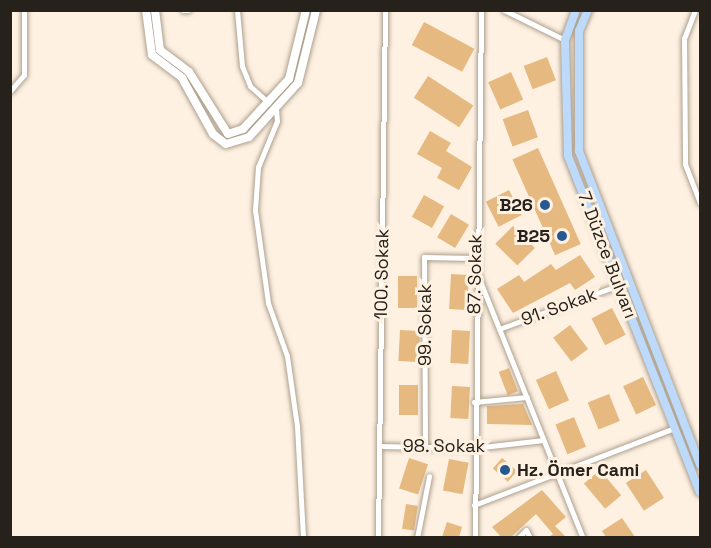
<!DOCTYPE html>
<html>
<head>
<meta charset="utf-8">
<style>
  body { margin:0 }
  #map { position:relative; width:711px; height:548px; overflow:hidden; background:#fef1e2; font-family:"Space Grotesk",sans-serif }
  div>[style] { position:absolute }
  .building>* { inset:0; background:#e5b97f; transform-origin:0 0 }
  .roads { filter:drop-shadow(0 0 2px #ad9f8d) drop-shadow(0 0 2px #ad9f8d) }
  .street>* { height:5px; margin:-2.5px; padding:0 2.5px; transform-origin:2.5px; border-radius:2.5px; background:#fff }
  .secondary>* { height:8px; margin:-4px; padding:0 4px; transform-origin:4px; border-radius:4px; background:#fff }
  .primary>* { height:8px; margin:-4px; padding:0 4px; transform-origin:4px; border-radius:4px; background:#bddafa }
  .dots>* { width:16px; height:16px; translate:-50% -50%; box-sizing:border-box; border:3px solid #fef1e2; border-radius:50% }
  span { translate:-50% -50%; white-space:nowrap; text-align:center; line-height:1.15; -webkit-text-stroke:6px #fef1e2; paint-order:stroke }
  .poi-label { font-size:18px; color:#26211a; font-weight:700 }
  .right { translate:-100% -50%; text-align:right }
  .left { translate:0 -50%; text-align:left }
  .street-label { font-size:18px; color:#26211a }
  .frame { position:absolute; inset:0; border:12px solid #26211a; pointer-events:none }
</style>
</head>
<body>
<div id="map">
  <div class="building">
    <div style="left:424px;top:22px;width:57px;height:26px;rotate:28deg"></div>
    <div style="left:547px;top:57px;width:25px;height:25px;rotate:69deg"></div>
    <div style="left:511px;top:72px;width:30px;height:25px;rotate:66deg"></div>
    <div style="left:428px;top:76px;width:54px;height:26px;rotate:33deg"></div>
    <div style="left:528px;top:110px;width:29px;height:27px;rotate:70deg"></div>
    <div style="clip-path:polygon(430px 131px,451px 143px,446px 151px,472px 167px,459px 190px,437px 178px,442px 168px,417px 154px)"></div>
    <div style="left:538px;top:148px;width:105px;height:28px;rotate:66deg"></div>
    <div style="left:509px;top:190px;width:28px;height:26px;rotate:63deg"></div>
    <div style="left:424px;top:195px;width:23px;height:25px;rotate:29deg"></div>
    <div style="left:451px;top:214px;width:21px;height:27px;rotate:31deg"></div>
    <div style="left:513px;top:226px;width:31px;height:25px;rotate:45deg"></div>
    <div style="clip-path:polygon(580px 255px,595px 277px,575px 290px,570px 283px,513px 313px,497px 289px,519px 275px,524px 282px,551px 264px,556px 270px)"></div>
    <div style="left:451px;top:274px;width:18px;height:35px;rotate:3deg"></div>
    <div style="left:398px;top:276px;width:19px;height:32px"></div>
    <div style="left:612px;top:308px;width:30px;height:23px;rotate:63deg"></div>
    <div style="left:570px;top:325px;width:30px;height:21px;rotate:53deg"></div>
    <div style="left:400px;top:330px;width:20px;height:31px;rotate:3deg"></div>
    <div style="left:452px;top:330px;width:18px;height:33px;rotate:3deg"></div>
    <div style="left:509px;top:368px;width:25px;height:11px;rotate:69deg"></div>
    <div style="left:556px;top:371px;width:32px;height:22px;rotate:66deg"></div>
    <div style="left:643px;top:377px;width:31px;height:22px;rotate:65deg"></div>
    <div style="left:399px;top:385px;width:19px;height:30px"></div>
    <div style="left:452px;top:386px;width:18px;height:32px;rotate:3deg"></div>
    <div style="left:609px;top:394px;width:29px;height:23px;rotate:68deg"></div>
    <div style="clip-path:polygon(523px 404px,532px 425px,487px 424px,487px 406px)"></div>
    <div style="left:574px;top:417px;width:32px;height:20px;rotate:68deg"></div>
    <div style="left:409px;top:458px;width:20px;height:32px;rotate:18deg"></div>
    <div style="left:502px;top:458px;width:20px;height:14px;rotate:41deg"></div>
    <div style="left:449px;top:459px;width:20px;height:32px;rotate:11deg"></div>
    <div style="left:600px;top:470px;width:33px;height:21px;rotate:50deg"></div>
    <div style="left:646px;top:470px;width:33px;height:24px;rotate:57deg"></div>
    <div style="clip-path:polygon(542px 490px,566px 517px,555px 526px,566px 537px,549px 537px,553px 534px,536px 514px,511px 537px,501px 537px,492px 527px)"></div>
    <div style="left:406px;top:504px;width:12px;height:25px;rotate:9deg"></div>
    <div style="clip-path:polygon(622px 518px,635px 537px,606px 537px,602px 531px)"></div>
    <div style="clip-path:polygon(447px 522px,462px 527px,459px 537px,442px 537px)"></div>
  </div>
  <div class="roads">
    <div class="street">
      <div style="left:183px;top:10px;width:5px"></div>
      <div style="left:237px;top:10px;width:56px;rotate:84.9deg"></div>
      <div style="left:242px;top:66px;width:22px;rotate:68deg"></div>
      <div style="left:250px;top:86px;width:25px;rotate:42deg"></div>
      <div style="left:504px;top:10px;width:68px;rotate:26.2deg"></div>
      <div style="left:695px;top:10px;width:30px;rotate:111deg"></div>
      <div style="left:684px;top:38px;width:126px;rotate:89.5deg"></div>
      <div style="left:685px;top:164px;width:42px;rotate:69deg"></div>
      <div style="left:10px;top:91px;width:21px;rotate:-49deg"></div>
      <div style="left:24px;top:75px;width:65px;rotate:-90deg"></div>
      <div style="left:276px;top:108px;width:13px;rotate:86deg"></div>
      <div style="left:277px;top:121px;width:50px;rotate:112.4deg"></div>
      <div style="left:258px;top:167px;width:43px;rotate:94deg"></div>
      <div style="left:255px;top:210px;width:94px;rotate:82deg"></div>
      <div style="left:268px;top:303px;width:56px;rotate:70.3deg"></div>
      <div style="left:287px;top:356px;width:71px;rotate:81.9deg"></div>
      <div style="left:297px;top:426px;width:112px;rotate:86.9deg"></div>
      <div style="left:476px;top:271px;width:288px;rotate:68.2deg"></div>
      <div style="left:499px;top:329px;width:128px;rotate:-20.1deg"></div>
      <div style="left:474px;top:402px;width:53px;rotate:-5.4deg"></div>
      <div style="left:425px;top:444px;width:187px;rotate:-90.3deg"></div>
      <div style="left:424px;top:257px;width:51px;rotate:1.1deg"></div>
      <div style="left:379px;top:446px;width:95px;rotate:1.2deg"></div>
      <div style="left:474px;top:448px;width:70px;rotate:-6.5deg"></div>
      <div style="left:474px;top:505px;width:215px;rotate:-21deg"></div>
      <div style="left:378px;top:538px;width:528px;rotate:-89.24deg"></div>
      <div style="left:417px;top:538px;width:63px;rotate:-79deg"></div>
      <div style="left:475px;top:538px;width:528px;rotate:-89.35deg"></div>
      <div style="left:518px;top:538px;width:11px;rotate:-45deg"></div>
      <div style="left:526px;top:530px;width:9px;rotate:63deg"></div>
    </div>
    <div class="secondary">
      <div style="left:146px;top:10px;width:45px;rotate:82.4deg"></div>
      <div style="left:152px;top:55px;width:38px;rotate:37deg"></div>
      <div style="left:182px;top:78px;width:64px;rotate:61deg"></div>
      <div style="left:213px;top:134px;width:16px;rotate:38deg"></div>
      <div style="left:226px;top:144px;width:24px;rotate:-17deg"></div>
      <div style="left:249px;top:137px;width:73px;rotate:-47.8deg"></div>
      <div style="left:298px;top:83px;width:75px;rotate:-76.1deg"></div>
      <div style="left:155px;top:10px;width:40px;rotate:82.9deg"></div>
      <div style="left:160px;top:50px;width:36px;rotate:37deg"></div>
      <div style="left:189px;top:72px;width:73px;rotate:57.8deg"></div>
      <div style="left:228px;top:134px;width:16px;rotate:-18deg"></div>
      <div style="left:243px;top:129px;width:68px;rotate:-47.4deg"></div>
      <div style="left:289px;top:79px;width:71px;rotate:-76.2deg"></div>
    </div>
    <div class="primary">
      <div style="left:576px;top:10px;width:32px;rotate:110deg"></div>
      <div style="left:565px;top:40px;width:116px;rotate:88.5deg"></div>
      <div style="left:568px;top:156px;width:361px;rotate:68.6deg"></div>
      <div style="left:588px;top:10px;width:23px;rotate:113deg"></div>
      <div style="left:579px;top:31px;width:120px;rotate:90deg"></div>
      <div style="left:579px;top:151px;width:336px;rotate:68.9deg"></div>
    </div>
  </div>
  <div class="dots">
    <div style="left:545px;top:205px;background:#245991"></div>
    <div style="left:562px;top:236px;background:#245991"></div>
    <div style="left:505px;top:470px;background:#245991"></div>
  </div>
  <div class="poi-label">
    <span class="right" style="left:533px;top:205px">B26</span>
    <span class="right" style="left:550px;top:236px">B25</span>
    <span class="left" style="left:517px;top:470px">Hz. Ömer Cami</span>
  </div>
  <div class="street-label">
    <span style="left:607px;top:255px;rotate:69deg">7. Düzce Bulvarı</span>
    <span style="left:382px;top:274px;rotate:-89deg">100. Sokak</span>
    <span style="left:475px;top:274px;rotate:-89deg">87. Sokak</span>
    <span style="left:559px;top:307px;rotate:-20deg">91. Sokak</span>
    <span style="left:425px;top:325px;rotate:-90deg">99. Sokak</span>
    <span style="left:444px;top:446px">98. Sokak</span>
  </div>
  <div class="frame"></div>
</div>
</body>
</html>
